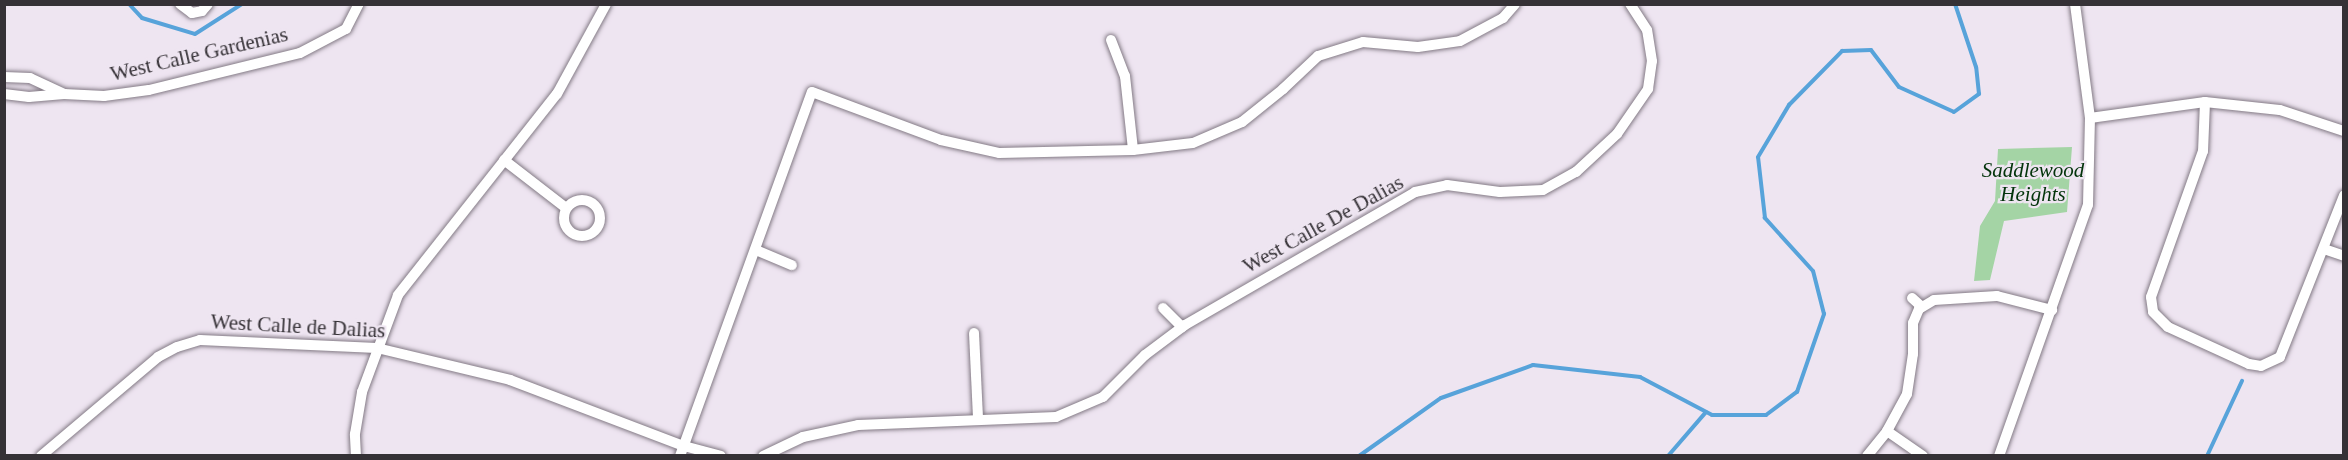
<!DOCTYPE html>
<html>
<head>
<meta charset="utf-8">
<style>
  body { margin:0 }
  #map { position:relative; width:2348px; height:460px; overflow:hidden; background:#eee5f1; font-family:"Times New Roman",serif }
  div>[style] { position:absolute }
  .green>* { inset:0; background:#a4d4a5 }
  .stream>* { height:4px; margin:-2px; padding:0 2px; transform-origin:2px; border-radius:2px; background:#57a3da }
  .roads { filter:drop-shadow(0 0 2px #837a85) drop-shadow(0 0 2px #837a85) }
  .minor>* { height:10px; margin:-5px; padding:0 5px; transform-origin:5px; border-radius:5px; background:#fff }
  .minor>.ring { margin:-5px; padding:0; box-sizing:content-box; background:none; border:10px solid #fff; border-radius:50% }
  span { translate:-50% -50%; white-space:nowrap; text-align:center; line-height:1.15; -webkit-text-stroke:4.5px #eee5f1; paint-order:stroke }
  .street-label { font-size:21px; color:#353136 }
  .park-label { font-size:21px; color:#03340b; font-style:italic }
  .frame { position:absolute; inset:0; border:6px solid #353136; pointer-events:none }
</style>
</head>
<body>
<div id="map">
  <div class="green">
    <div style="clip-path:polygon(2072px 147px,2067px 212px,2004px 221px,1990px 280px,1974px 281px,1980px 226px,1995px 201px,1998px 149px)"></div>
  </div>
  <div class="stream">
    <div style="left:129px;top:4px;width:19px;rotate:47deg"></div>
    <div style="left:142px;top:18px;width:55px;rotate:16.8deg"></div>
    <div style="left:195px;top:34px;width:56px;rotate:-32.6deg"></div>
    <div style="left:1359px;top:456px;width:100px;rotate:-35.3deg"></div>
    <div style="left:1441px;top:398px;width:98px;rotate:-19.7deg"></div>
    <div style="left:1533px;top:365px;width:108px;rotate:6.4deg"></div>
    <div style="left:1640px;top:377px;width:81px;rotate:27.8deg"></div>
    <div style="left:1712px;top:415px;width:54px"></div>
    <div style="left:1766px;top:415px;width:39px;rotate:-37deg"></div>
    <div style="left:1797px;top:392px;width:83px;rotate:-70.9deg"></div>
    <div style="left:1824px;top:314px;width:44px;rotate:-104.3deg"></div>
    <div style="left:1813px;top:271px;width:72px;rotate:-132.2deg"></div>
    <div style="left:1765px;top:218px;width:61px;rotate:-96.5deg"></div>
    <div style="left:1758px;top:157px;width:61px;rotate:-59.2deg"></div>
    <div style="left:1789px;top:105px;width:76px;rotate:-45.5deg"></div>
    <div style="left:1842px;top:51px;width:29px;rotate:-2deg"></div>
    <div style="left:1871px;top:50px;width:46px;rotate:52.9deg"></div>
    <div style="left:1899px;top:87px;width:60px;rotate:24.4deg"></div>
    <div style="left:1954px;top:112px;width:31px;rotate:-36deg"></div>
    <div style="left:1979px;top:94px;width:27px;rotate:-96deg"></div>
    <div style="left:1976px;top:67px;width:66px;rotate:-108.4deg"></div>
    <div style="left:1668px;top:456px;width:58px;rotate:-49.2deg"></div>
    <div style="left:2207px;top:456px;width:83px;rotate:-65deg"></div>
  </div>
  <div class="roads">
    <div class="minor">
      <div style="left:180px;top:4px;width:15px;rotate:37deg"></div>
      <div style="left:192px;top:13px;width:10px;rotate:-11deg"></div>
      <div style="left:202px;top:11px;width:9px;rotate:-49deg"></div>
      <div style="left:1111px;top:40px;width:39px;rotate:69deg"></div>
      <div style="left:1125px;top:76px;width:74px;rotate:83.8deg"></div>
      <div style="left:4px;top:77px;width:26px;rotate:2deg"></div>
      <div style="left:30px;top:78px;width:38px;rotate:25deg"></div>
      <div style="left:4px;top:94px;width:25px;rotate:7deg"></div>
      <div style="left:29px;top:97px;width:35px;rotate:-5deg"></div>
      <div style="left:64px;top:94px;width:40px;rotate:2.9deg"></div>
      <div style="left:104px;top:96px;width:45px;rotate:-7.6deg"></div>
      <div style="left:149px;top:90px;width:155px;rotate:-13.8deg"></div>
      <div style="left:300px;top:53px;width:52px;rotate:-27.6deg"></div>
      <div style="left:346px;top:29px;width:28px;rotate:-63deg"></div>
      <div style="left:2205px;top:102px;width:49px;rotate:92.3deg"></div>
      <div style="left:2203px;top:151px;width:155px;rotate:109.6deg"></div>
      <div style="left:2151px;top:297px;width:15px;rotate:82deg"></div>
      <div style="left:2153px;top:312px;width:21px;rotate:45deg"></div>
      <div style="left:2168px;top:327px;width:89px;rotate:24.6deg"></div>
      <div style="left:2249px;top:364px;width:12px;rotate:9deg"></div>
      <div style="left:2261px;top:366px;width:21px;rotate:-25deg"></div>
      <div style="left:2280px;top:357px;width:174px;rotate:-68.4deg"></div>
      <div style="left:2090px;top:118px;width:116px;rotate:-7.9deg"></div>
      <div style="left:2205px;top:102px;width:75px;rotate:6.1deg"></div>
      <div style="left:2280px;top:110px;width:67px;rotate:18.2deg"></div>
      <div style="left:504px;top:160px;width:78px;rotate:37.7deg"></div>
      <div class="ring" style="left:564px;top:200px;width:26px;height:26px"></div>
      <div style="left:2324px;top:249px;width:21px;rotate:19deg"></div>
      <div style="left:756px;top:250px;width:39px;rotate:23deg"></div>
      <div style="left:1912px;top:298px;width:13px;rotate:42deg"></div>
      <div style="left:1163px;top:308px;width:27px;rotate:45deg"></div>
      <div style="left:974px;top:333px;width:86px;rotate:87.3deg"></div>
      <div style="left:1887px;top:431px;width:44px;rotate:34.8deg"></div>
      <div style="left:41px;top:456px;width:153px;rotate:-40.2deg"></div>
      <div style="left:158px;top:357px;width:21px;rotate:-28deg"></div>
      <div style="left:177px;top:347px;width:24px;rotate:-17deg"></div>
      <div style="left:200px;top:340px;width:177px;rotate:2.6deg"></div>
      <div style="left:377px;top:348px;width:137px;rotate:13.5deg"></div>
      <div style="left:510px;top:380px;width:186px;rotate:20.8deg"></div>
      <div style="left:684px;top:446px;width:38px;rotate:15deg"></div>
      <div style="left:356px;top:456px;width:22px;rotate:-93deg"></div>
      <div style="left:355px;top:434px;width:43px;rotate:-80.5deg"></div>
      <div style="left:362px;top:392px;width:103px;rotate:-69.6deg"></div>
      <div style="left:398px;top:295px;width:256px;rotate:-51.7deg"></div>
      <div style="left:557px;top:94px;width:102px;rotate:-61.4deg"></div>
      <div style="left:680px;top:456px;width:387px;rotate:-70.1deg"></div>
      <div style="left:812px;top:92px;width:138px;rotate:20.4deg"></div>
      <div style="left:941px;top:140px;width:59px;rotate:12.6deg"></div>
      <div style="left:999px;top:153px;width:134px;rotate:-1.3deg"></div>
      <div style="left:1133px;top:150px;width:60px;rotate:-6.7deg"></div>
      <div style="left:1193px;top:143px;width:53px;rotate:-23.2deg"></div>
      <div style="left:1242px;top:122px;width:53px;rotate:-38.8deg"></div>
      <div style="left:1283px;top:89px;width:48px;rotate:-43.3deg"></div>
      <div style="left:1318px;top:56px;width:47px;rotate:-17.3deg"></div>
      <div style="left:1363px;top:42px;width:55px;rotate:5.2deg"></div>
      <div style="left:1418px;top:47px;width:42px;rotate:-8.1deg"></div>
      <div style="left:1460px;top:41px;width:49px;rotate:-28.1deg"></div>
      <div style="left:1503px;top:18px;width:18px;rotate:-49deg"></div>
      <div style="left:763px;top:456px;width:44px;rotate:-25.4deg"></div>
      <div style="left:803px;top:437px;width:56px;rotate:-12.3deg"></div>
      <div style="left:858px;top:425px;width:198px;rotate:-2.3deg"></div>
      <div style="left:1056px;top:417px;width:51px;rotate:-23.1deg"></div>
      <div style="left:1103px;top:397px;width:59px;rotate:-45deg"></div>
      <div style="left:1145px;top:355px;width:50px;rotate:-36.9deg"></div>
      <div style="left:1185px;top:325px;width:266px;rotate:-30deg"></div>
      <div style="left:1415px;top:192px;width:33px;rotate:-12deg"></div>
      <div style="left:1447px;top:185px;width:53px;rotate:7.5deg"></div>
      <div style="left:1500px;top:192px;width:43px;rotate:-2.7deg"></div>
      <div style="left:1543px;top:190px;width:38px;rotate:-29deg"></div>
      <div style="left:1576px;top:172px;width:56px;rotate:-42.8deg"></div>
      <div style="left:1617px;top:134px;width:55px;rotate:-55.4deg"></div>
      <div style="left:1648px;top:89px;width:28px;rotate:-82deg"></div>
      <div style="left:1652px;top:61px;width:31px;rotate:-99deg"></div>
      <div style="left:1647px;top:30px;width:31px;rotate:-123deg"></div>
      <div style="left:1867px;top:456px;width:32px;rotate:-51deg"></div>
      <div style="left:1887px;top:431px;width:42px;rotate:-61.6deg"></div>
      <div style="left:1907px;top:394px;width:40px;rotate:-81.5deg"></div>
      <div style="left:1913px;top:354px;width:31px;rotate:-90deg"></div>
      <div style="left:1913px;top:323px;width:15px;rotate:-67deg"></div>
      <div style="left:1919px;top:309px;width:17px;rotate:-31deg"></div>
      <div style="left:1934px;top:300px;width:63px;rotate:-3.6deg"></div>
      <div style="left:1997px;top:296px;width:57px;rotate:14.3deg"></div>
      <div style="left:1999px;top:456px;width:266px;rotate:-70.5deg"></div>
      <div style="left:2088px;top:205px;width:87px;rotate:-88.7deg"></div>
      <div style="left:2090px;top:118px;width:115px;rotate:-97.5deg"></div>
    </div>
  </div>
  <div class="street-label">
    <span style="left:199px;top:54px;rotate:-13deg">West Calle Gardenias</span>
    <span style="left:1323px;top:224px;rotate:-29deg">West Calle De Dalias</span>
    <span style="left:298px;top:326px;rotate:3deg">West Calle de Dalias</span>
  </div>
  <div class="park-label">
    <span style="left:2033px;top:182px">Saddlewood<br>Heights</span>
  </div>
  <div class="frame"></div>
</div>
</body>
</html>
